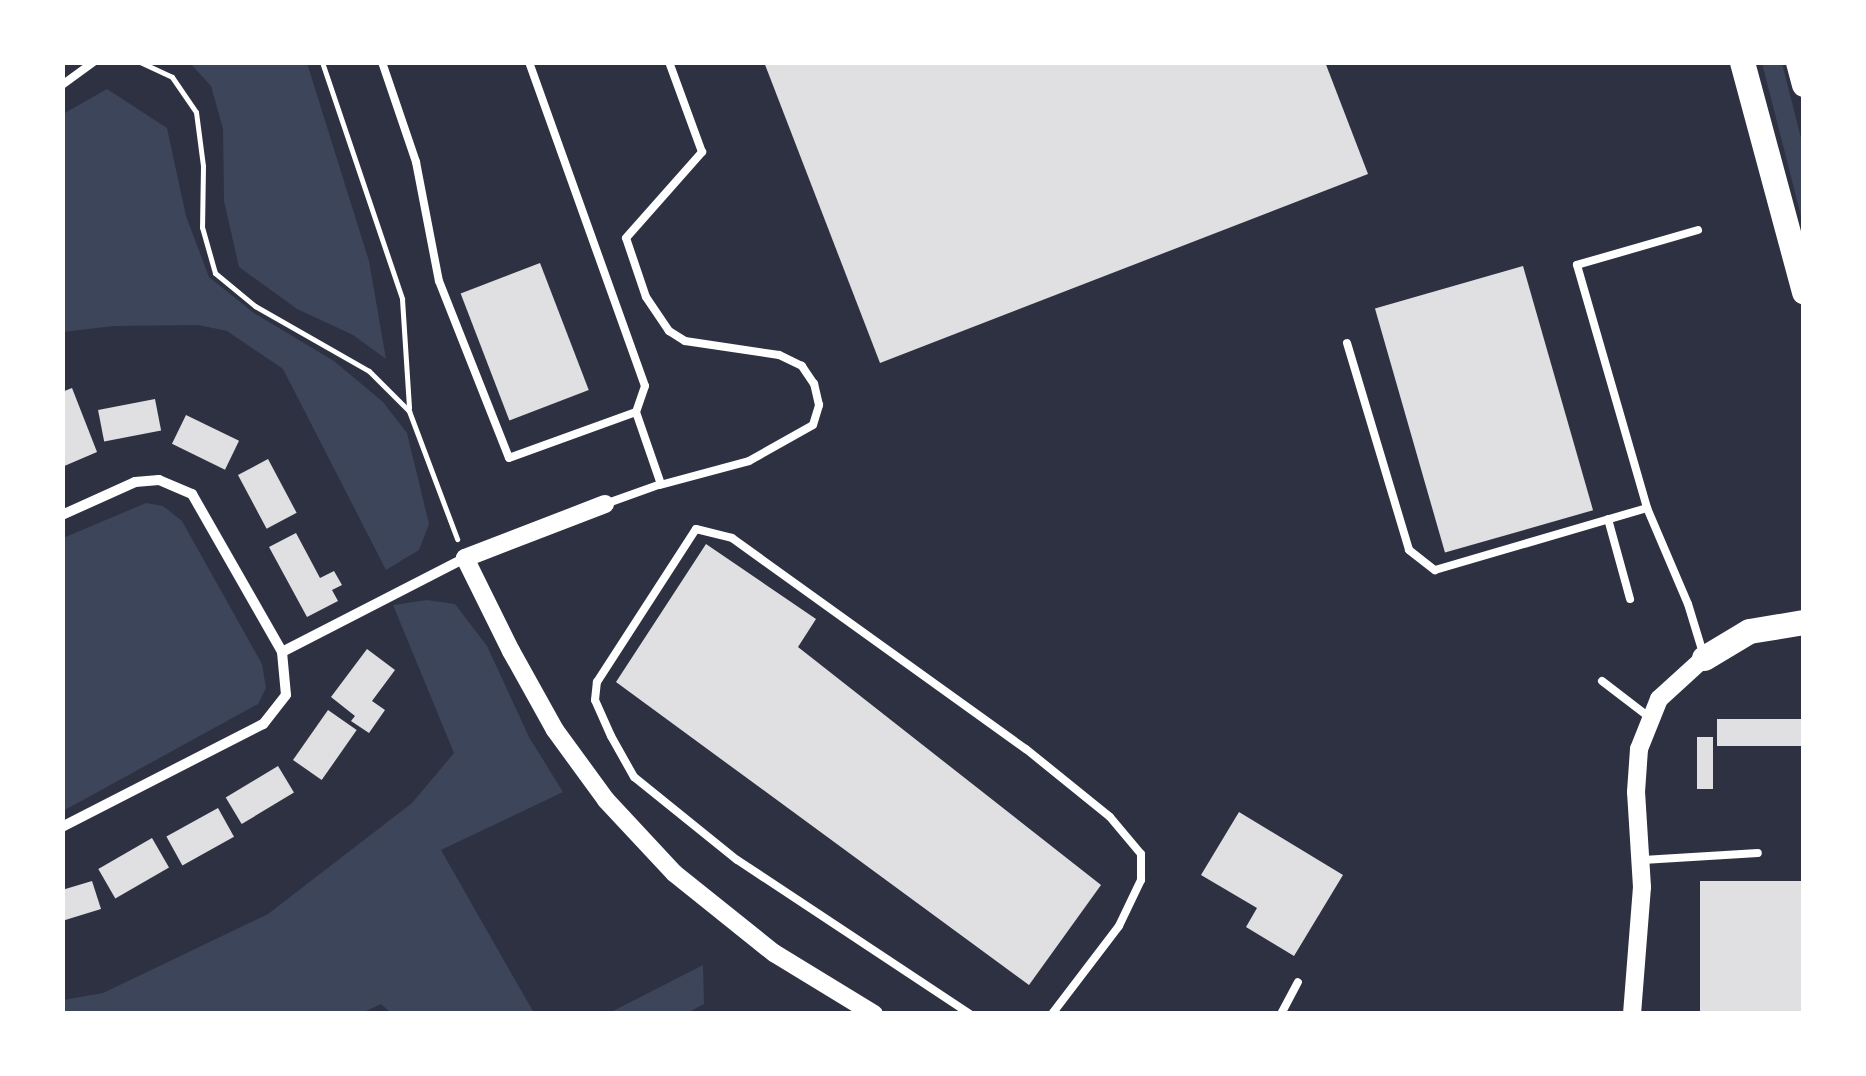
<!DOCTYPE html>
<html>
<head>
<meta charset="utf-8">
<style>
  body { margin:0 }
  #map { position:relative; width:1866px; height:1076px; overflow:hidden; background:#2d3142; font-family:"Golos Text",sans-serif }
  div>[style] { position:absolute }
  .green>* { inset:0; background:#3c4559 }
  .building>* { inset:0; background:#e0e0e3; transform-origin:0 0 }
  .path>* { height:5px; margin:-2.5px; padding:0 2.5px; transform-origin:2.5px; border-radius:2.5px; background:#fff }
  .service>* { height:8px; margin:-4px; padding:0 4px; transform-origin:4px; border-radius:4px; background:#fff }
  .minor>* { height:10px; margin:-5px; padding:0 5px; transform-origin:5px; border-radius:5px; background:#fff }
  .tertiary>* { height:18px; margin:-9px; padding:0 9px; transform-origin:9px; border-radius:9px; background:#fff }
  .trunk>* { height:25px; margin:-12.5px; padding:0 12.5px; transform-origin:12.5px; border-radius:12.5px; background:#fff }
  span { translate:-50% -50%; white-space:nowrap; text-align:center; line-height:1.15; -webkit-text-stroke:9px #fff; paint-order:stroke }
  .frame { position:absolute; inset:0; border:65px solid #fff; pointer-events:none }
</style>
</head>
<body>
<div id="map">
  <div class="green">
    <div style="clip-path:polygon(190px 63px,307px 63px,369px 261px,386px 359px,353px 335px,297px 309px,239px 267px,224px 201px,223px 129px,211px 86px)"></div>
    <div style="clip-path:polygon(1762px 63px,1782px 63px,1803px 146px,1803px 224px)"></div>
    <div style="clip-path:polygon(107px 89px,167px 128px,186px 216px,209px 277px,254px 313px,334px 361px,383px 402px,407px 433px,429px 524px,419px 550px,386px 570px,283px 369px,227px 331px,198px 325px,114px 326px,63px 332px,63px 114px)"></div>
    <div style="clip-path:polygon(146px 503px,163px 506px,182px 521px,262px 664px,266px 688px,258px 704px,63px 811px,63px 538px)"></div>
    <div style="clip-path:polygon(427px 600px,455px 604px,487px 646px,529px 737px,563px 792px,441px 850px,534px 1013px,391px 1013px,381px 1004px,360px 1014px,63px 1013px,63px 1000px,103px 993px,268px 914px,412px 803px,454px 753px,393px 605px)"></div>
    <div style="clip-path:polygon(703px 965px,704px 1004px,687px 1013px,609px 1013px)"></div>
  </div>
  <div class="building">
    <div style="clip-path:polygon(764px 62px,1325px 62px,1368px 174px,880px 363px)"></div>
    <div style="left:540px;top:263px;width:136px;height:85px;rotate:69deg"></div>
    <div style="left:1523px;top:266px;width:254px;height:154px;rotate:74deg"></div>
    <div style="clip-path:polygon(72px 388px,97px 452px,62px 467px,62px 392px)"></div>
    <div style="left:155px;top:399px;width:32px;height:58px;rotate:79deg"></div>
    <div style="left:186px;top:415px;width:59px;height:32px;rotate:26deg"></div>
    <div style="left:268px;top:459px;width:61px;height:34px;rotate:62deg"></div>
    <div style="clip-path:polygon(296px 533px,320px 578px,334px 571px,342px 585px,332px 590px,338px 601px,307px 617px,269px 547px)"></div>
    <div style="clip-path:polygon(706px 544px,816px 619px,798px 647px,1101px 885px,1029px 985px,616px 682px)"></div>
    <div style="clip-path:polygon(367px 649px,395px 670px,372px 701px,385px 710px,369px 733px,351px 721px,355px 716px,331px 697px)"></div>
    <div style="left:328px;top:710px;width:35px;height:61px;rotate:35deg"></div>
    <div style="left:1804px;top:719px;width:27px;height:87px;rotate:90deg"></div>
    <div style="left:1697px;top:737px;width:16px;height:52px"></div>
    <div style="left:278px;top:766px;width:31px;height:61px;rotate:59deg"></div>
    <div style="left:218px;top:808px;width:33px;height:59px;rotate:61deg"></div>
    <div style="clip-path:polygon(1239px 812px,1343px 875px,1294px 956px,1246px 927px,1257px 908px,1201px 875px)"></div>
    <div style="left:152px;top:838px;width:34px;height:62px;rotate:60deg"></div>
    <div style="clip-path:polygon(92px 881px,101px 909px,62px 921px,62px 890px)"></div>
    <div style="left:1804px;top:881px;width:133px;height:104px;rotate:90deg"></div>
  </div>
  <div class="path">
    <div style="left:140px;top:62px;width:35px;rotate:25deg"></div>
    <div style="left:172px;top:77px;width:42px;rotate:55.6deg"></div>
    <div style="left:196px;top:112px;width:54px;rotate:82.6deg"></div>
    <div style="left:203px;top:166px;width:61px;rotate:90.9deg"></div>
    <div style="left:202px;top:227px;width:48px;rotate:74.2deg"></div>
    <div style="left:215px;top:273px;width:52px;rotate:39.5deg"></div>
    <div style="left:255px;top:306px;width:131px;rotate:29.7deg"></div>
    <div style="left:369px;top:371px;width:57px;rotate:45deg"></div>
    <div style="left:409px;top:411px;width:137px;rotate:69.4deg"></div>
    <div style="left:322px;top:62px;width:250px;rotate:71.3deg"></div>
    <div style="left:402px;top:299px;width:109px;rotate:86.3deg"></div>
  </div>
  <div class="service">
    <div style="left:382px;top:62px;width:106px;rotate:71.2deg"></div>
    <div style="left:416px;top:162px;width:121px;rotate:79.1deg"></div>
    <div style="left:439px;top:281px;width:190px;rotate:68.4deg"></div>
    <div style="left:509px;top:458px;width:135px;rotate:-19.9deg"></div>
    <div style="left:636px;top:412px;width:76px;rotate:70.9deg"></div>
    <div style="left:661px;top:484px;width:59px;rotate:160.3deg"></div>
    <div style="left:529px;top:62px;width:344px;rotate:70.3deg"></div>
    <div style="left:645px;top:386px;width:28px;rotate:109deg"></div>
    <div style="left:62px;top:85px;width:39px;rotate:-36deg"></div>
    <div style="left:1698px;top:230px;width:126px;rotate:163.9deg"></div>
    <div style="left:1577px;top:265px;width:253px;rotate:73.9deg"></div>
    <div style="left:1647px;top:508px;width:104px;rotate:66.9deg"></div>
    <div style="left:1688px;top:604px;width:51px;rotate:73deg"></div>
    <div style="left:1347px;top:343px;width:216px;rotate:73.3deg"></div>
    <div style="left:1409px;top:550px;width:33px;rotate:38deg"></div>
    <div style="left:1435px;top:570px;width:221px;rotate:-16.3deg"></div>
    <div style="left:660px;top:485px;width:92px;rotate:-15.1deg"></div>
    <div style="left:749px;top:461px;width:73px;rotate:-29.4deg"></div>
    <div style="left:813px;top:425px;width:21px;rotate:-73deg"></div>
    <div style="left:819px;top:405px;width:22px;rotate:-103deg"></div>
    <div style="left:814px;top:384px;width:22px;rotate:-124deg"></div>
    <div style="left:802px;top:366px;width:25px;rotate:-154deg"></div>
    <div style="left:779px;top:355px;width:95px;rotate:-171.5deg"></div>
    <div style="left:685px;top:341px;width:19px;rotate:-148deg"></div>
    <div style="left:669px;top:331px;width:41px;rotate:-124.1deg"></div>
    <div style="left:646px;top:297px;width:62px;rotate:-108.7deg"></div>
    <div style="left:626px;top:238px;width:115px;rotate:-48.5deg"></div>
    <div style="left:702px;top:152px;width:96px;rotate:-110.1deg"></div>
    <div style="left:1608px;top:519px;width:83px;rotate:74.6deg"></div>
    <div style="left:1602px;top:681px;width:59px;rotate:37.5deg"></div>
    <div style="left:1643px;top:860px;width:115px;rotate:-3.5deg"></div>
    <div style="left:970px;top:1014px;width:279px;rotate:-146.5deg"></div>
    <div style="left:737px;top:860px;width:132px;rotate:-141.1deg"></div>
    <div style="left:634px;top:777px;width:47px;rotate:-119.3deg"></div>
    <div style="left:611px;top:736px;width:39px;rotate:-114deg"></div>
    <div style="left:595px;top:700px;width:18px;rotate:-84deg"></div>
    <div style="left:597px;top:682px;width:182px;rotate:-57.1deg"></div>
    <div style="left:696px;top:529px;width:37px;rotate:14deg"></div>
    <div style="left:732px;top:538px;width:362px;rotate:35.7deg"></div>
    <div style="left:1026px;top:749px;width:108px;rotate:39deg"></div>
    <div style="left:1110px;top:817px;width:48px;rotate:50deg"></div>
    <div style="left:1141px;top:854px;width:26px;rotate:90deg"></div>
    <div style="left:1141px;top:880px;width:51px;rotate:115.6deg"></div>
    <div style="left:1119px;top:926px;width:111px;rotate:127.3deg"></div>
    <div style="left:1281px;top:1014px;width:36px;rotate:-62deg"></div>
  </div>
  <div class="minor">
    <div style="left:62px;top:515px;width:80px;rotate:-24.3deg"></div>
    <div style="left:135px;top:482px;width:24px;rotate:-5deg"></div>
    <div style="left:159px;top:480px;width:36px;rotate:23deg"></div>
    <div style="left:192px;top:494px;width:182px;rotate:60.3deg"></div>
    <div style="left:282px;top:652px;width:43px;rotate:84.7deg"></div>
    <div style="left:286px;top:695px;width:37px;rotate:128deg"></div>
    <div style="left:263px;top:724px;width:226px;rotate:152.9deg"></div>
    <div style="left:282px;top:652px;width:206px;rotate:-27.2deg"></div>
  </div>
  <div class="tertiary">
    <div style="left:605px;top:504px;width:150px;rotate:158.9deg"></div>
    <div style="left:465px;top:558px;width:104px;rotate:63.7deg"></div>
    <div style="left:511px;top:651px;width:90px;rotate:60.9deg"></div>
    <div style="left:555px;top:730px;width:87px;rotate:53.9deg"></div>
    <div style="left:606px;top:800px;width:100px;rotate:47deg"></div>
    <div style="left:674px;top:873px;width:128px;rotate:38.7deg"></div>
    <div style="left:774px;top:953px;width:117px;rotate:31.4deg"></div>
    <div style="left:1632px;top:1014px;width:127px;rotate:-85.5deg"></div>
    <div style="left:1642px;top:887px;width:95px;rotate:-93.6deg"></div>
    <div style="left:1636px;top:792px;width:43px;rotate:-86deg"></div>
    <div style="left:1639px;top:749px;width:54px;rotate:-68.2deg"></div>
    <div style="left:1659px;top:699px;width:61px;rotate:-42.3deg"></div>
  </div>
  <div class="trunk">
    <div style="left:1742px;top:62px;width:238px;rotate:74.9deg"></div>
    <div style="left:1798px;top:62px;width:23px;rotate:75deg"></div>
    <div style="left:1704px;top:658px;width:52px;rotate:-31deg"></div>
    <div style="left:1749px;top:631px;width:56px;rotate:-9.3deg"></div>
  </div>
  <div class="frame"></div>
</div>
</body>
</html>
